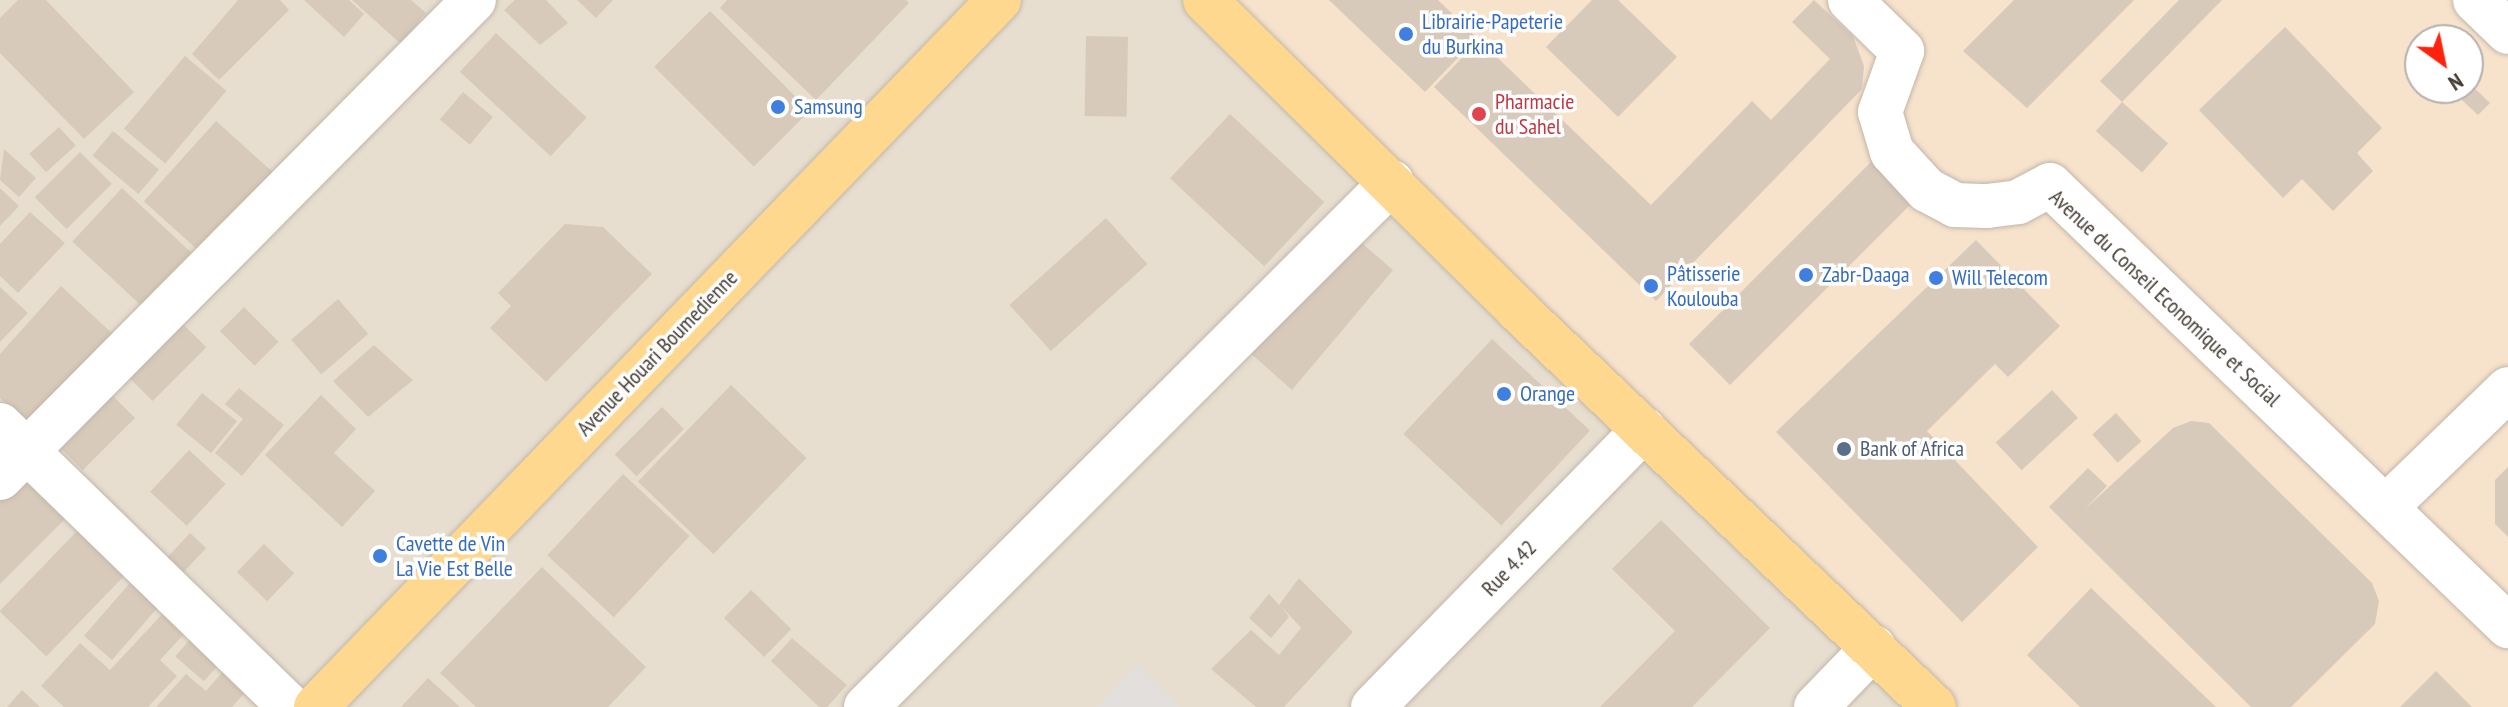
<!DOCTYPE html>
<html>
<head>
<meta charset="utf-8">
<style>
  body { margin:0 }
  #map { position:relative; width:2508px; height:707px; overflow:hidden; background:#f3ede3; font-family:"PT Sans Narrow",sans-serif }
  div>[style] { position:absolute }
  .residential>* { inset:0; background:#e7ded0 }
  .commercial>* { inset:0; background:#f7e2cc }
  .parking>* { inset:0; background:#e3dfdc }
  .building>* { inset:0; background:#d8cabb; transform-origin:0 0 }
  .roads { filter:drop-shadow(0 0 2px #c1b7a8) drop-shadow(0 0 2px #c1b7a8) }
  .minor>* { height:44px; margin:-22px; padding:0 22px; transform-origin:22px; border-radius:22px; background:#fff }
  .major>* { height:44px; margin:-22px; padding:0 22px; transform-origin:22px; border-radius:22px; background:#ffd88f }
  .dots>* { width:22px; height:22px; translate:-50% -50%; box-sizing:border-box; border:4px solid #fff; border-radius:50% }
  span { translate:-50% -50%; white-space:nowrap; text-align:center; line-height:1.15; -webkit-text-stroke:7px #fff; paint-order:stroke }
  .shop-label { font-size:22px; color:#366cbe }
  .left { translate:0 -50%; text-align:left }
  .health-label { font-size:22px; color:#be3a42 }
  .street-label { font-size:22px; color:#443c33 }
  .service-label { font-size:22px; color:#4e5e75 }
  .north { position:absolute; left:2404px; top:24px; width:80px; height:80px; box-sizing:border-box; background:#fff; border:2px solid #b4b1ad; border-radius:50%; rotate:147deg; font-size:22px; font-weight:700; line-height:32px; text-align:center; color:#443c33 }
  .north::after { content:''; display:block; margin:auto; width:28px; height:36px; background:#ff230d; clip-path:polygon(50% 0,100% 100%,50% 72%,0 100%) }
</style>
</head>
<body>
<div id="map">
  <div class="residential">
    <div style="clip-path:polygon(evenodd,0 0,2508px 0,2508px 707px,0 707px,0 0,2420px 40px,2468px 40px,2468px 88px,2420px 88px,2420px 40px)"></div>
  </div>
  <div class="commercial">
    <div style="clip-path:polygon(evenodd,1205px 0,2508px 0,2508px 707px,1934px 707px,1205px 0,2420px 40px,2468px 40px,2468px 88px,2420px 88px,2420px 40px)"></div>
  </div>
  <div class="parking">
    <div style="clip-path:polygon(1138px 663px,1179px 707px,1097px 707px)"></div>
  </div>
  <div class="building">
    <div style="clip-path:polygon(18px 0,46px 0,134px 92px,84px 139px,0 53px,0 18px)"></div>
    <div style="clip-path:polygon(238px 0,280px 0,289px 10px,219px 80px,192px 54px)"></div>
    <div style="clip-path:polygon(304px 0,349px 0,364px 14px,344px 37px)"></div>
    <div style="clip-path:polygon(352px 0,411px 0,426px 13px,401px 44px)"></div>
    <div style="clip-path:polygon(515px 0,546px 0,568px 23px,540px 45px,504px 10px)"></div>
    <div style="clip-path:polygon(577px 0,613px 0,596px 18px)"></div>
    <div style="clip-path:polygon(727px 0,906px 0,909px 3px,816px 100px,720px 8px)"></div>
    <div style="clip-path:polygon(1329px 0,1438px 0,1477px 38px,1425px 92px)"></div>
    <div style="clip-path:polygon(1592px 0,1618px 0,1677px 57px,1618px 117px,1546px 47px)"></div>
    <div style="clip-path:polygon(1814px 0,1853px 36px,1864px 66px,1862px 89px,1656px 301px,1434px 87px,1479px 40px,1651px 205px,1752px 101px,1771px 120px,1830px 59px,1792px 22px)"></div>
    <div style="clip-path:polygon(2014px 0,2134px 0,2027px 108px,1963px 51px)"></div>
    <div style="clip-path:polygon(2179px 0,2222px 0,2122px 102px,2100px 81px)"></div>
    <div style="left:710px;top:11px;width:141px;height:79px;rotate:45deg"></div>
    <div style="clip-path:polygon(2285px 27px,2382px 128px,2357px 153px,2373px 171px,2333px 211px,2302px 179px,2283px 198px,2199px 110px)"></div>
    <div style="left:496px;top:33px;width:124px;height:53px;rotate:43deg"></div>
    <div style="left:1086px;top:36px;width:42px;height:80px;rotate:1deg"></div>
    <div style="left:185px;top:56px;width:54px;height:95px;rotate:40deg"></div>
    <div style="clip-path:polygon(2468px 82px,2490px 103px,2478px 115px,2449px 88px,2468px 88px)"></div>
    <div style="left:463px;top:92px;width:39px;height:36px;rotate:40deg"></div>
    <div style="left:2122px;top:102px;width:62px;height:39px;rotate:42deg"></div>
    <div style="left:1230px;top:114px;width:129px;height:88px;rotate:43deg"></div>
    <div style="left:216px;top:121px;width:76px;height:108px;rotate:42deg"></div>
    <div style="left:59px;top:127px;width:25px;height:40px;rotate:48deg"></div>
    <div style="left:113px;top:131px;width:60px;height:32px;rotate:40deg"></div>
    <div style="clip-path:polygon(4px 149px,36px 178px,19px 197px,0 180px)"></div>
    <div style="left:80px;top:152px;width:45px;height:64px;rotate:45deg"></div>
    <div style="left:1875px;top:158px;width:58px;height:263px;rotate:45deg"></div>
    <div style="clip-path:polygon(0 188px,19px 206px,0 226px)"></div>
    <div style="left:122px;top:188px;width:96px;height:73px;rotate:43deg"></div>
    <div style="clip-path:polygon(30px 212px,65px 243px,18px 293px,0 276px,0 244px)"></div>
    <div style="left:1106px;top:218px;width:62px;height:130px;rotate:48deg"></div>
    <div style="clip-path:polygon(565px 224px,603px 227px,652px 274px,546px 382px,490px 328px,511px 306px,498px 293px)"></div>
    <div style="clip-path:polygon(1349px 232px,1393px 270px,1292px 390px,1239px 343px)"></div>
    <div style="clip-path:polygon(1976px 240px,2060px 326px,2008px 377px,1995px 364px,1927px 431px,2038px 547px,1962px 622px,1776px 432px)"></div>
    <div style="clip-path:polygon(61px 286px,114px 335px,32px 427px,0 398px,0 354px)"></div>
    <div style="clip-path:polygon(0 287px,28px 313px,0 342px)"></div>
    <div style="left:338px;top:299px;width:46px;height:62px;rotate:49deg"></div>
    <div style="left:244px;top:307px;width:49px;height:34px;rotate:45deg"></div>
    <div style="left:183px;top:324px;width:33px;height:76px;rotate:45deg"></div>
    <div style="left:1492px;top:339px;width:134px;height:130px;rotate:43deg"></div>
    <div style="clip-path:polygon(374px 345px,413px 380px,368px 417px,333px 381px)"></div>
    <div style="left:731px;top:385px;width:105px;height:134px;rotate:44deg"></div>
    <div style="clip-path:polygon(239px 388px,284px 425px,242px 476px,215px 453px,243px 419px,225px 404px)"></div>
    <div style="left:2052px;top:390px;width:38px;height:77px;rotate:47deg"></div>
    <div style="left:202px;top:393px;width:45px;height:41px;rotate:39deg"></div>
    <div style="left:111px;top:394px;width:34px;height:74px;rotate:45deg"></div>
    <div style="clip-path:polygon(321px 395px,356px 429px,334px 453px,375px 491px,342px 527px,265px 455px)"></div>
    <div style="left:662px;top:407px;width:31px;height:67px;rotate:45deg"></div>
    <div style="left:2116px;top:413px;width:38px;height:32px;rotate:48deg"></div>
    <div style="clip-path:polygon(2191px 421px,2209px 423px,2372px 583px,2379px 601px,2375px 624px,2291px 707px,2251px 707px,2049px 507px,2088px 468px,2107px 486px,2085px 509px,2173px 428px)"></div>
    <div style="left:189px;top:450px;width:50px;height:57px;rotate:43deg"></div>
    <div style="clip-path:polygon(2508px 467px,2508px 537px,2495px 524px,2495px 480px)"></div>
    <div style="clip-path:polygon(29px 471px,71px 513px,0 584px,0 500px)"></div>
    <div style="left:623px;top:474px;width:91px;height:111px;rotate:43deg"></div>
    <div style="clip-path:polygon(1661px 520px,1770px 628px,1692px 707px,1600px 707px,1675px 631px,1612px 569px)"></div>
    <div style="left:78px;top:530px;width:65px;height:113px;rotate:44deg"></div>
    <div style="left:190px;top:533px;width:22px;height:33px;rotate:43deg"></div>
    <div style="left:264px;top:544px;width:42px;height:39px;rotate:44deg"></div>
    <div style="clip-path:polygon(542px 567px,646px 667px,608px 707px,476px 707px,440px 673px)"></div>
    <div style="clip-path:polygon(1299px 578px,1353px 632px,1284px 707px,1256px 707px,1211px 669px,1251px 630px,1279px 655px,1301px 628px,1282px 607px,1289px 617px,1271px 638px,1249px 618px,1269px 594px,1279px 605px)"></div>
    <div style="left:130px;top:583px;width:37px;height:70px;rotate:41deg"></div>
    <div style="clip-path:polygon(2091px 588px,2216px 707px,2080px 707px,2027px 655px)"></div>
    <div style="left:751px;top:590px;width:56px;height:39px;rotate:44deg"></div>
    <div style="clip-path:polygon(166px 610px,188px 630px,160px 660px,177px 676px,148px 707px,64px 707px,41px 686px,80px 643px,110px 670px)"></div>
    <div style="left:193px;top:636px;width:38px;height:27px;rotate:41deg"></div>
    <div style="clip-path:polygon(792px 638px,847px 685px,827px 707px,819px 707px,771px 661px)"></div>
    <div style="clip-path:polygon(227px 667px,250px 687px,232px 707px,156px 707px,186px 674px,206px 691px)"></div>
    <div style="clip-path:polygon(2436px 671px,2472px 707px,2400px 707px)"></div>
    <div style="clip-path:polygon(428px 678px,460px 707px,401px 707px)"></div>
    <div style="clip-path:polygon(22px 690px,40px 707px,7px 707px)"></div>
  </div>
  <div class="roads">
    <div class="minor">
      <div style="left:1850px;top:0;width:73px;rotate:44.4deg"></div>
      <div style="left:1902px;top:51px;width:65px;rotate:109.8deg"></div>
      <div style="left:1880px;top:112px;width:42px;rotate:73.3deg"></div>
      <div style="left:1892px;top:152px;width:52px;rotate:47.4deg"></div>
      <div style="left:1927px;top:190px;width:32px;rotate:28deg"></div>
      <div style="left:1955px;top:205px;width:32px;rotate:2deg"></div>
      <div style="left:1987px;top:206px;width:31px;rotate:-7deg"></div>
      <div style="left:2018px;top:202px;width:36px;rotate:-28deg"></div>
      <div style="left:2050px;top:185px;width:636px;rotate:43.92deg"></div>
      <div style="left:2475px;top:0;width:46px;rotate:44.1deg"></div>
      <div style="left:0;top:425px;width:405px;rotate:44.2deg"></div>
      <div style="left:0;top:478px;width:673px;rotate:-45.24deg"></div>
      <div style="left:2386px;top:507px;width:170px;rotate:-44deg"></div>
      <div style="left:866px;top:707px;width:743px;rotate:-44.95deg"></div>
      <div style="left:1373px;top:707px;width:388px;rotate:-45.7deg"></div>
      <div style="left:1816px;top:707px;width:83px;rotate:-46deg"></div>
    </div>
    <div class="major">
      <div style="left:1205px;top:0;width:441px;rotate:44.7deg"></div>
      <div style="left:1518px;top:310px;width:575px;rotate:43.66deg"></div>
      <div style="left:316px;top:707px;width:983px;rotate:-45.99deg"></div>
    </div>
  </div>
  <div class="dots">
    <div style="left:1406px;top:34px;background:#3f7fe0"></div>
    <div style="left:778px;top:107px;background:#3f7fe0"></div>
    <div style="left:1479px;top:114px;background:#e0444e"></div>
    <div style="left:1806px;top:275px;background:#3f7fe0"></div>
    <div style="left:1936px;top:278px;background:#3f7fe0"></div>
    <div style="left:1651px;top:286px;background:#3f7fe0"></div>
    <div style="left:1504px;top:394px;background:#3f7fe0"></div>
    <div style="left:1844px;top:449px;background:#5c6f8a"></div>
    <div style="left:380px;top:556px;background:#3f7fe0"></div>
  </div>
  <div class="shop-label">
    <span class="left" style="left:1422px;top:34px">Librairie-Papeterie<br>du Burkina</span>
    <span class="left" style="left:794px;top:107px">Samsung</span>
    <span class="left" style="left:1667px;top:286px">Pâtisserie<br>Koulouba</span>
    <span class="left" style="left:1822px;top:275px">Zabr-Daaga</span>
    <span class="left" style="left:1952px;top:278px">Will Telecom</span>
    <span class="left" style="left:1520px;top:394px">Orange</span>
    <span class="left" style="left:396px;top:556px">Cavette de Vin<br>La Vie Est Belle</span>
  </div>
  <div class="health-label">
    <span class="left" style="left:1495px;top:114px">Pharmacie<br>du Sahel</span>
  </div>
  <div class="street-label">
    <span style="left:2165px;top:298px;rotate:43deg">Avenue du Conseil Economique et Social</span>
    <span style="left:657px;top:353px;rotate:-46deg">Avenue Houari Boumedienne</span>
    <span style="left:1509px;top:568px;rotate:-46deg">Rue 4.42</span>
  </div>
  <div class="service-label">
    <span class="left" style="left:1860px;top:449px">Bank of Africa</span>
  </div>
  <div class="north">N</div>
</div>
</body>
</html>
